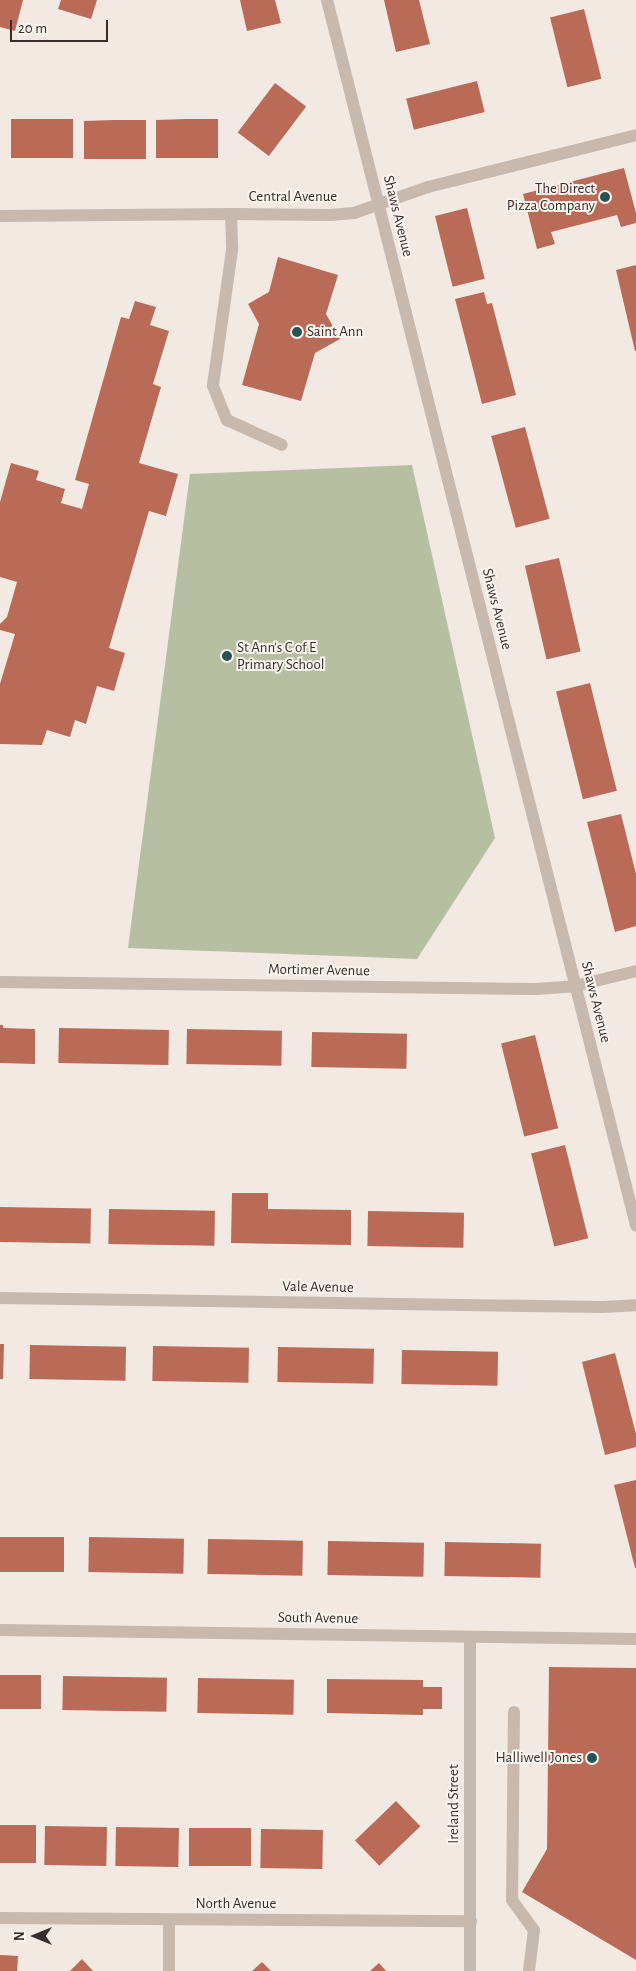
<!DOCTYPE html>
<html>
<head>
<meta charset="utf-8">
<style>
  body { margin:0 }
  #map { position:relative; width:636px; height:1971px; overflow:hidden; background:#f1e9e2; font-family:"Alegreya Sans",sans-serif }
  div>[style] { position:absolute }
  .green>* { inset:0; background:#b7bfa3 }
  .building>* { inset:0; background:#b96b58; transform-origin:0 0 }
  .minor>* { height:12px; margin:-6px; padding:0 6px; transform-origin:6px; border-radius:6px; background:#c8b9ae }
  .dots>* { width:14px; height:14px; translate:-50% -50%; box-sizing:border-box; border:2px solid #f9f3ee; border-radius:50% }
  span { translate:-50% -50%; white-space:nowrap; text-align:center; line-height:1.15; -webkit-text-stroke:4px #f9f3ee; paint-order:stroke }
  .poi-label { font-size:15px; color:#382f2c }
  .right { translate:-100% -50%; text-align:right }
  .left { translate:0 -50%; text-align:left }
  .street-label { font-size:15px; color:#382f2c }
  .north { position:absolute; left:10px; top:1911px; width:50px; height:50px; -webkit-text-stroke:4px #f9f3ee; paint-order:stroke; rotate:270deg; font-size:14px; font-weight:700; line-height:20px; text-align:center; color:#382f2c }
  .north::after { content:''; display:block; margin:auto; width:18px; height:22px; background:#382f2c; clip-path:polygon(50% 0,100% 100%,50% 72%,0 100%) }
  .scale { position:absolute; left:10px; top:20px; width:98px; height:22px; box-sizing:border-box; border:2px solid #382f2c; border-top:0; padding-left:6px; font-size:15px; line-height:18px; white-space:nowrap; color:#382f2c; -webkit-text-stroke:4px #f9f3ee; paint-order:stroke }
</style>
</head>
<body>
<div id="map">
  <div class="green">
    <div style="clip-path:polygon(412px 465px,495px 838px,417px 959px,128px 948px,190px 474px)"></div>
  </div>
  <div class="building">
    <div style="clip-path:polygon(0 0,23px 0,15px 31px,0 27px)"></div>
    <div style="clip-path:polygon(61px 0,97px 0,91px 19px,58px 9px)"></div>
    <div style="clip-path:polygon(240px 0,275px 0,281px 23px,247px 31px)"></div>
    <div style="clip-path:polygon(384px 0,419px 0,430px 44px,396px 52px)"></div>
    <div style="left:584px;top:9px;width:72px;height:35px;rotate:76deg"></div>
    <div style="left:477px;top:81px;width:32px;height:73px;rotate:76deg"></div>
    <div style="left:275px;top:83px;width:39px;height:62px;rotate:37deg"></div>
    <div style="left:73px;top:119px;width:39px;height:62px;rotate:90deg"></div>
    <div style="clip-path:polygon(186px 119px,218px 119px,218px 158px,156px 158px,156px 120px)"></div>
    <div style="clip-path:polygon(114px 120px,146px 120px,146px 159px,84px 159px,84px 121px)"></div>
    <div style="clip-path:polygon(624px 168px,636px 213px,636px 223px,621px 227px,617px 215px,551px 232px,555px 244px,537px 249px,523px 194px)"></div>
    <div style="left:467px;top:208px;width:73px;height:33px;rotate:76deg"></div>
    <div style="clip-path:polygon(278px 257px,338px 275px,326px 314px,340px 339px,315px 353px,301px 401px,242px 385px,259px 324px,248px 304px,269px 292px)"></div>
    <div style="clip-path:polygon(636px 265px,636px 351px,635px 351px,616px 270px)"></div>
    <div style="clip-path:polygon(484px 292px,487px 304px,492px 303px,516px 395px,482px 404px,455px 299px)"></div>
    <div style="clip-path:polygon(135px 301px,156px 307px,150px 325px,169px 331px,153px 384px,161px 387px,139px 463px,178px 474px,166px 516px,149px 511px,109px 648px,125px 653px,114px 691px,97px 686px,86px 724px,75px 720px,70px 737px,47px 730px,42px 745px,0 744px,0 684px,15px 634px,0 630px,0 624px,7px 617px,17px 582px,0 577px,0 502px,11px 463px,39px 471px,36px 480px,65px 489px,61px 503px,82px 509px,89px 484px,75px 480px,121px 317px,129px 319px)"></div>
    <div style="left:525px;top:427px;width:95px;height:35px;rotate:75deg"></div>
    <div style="left:559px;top:558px;width:96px;height:35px;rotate:77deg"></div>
    <div style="left:590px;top:683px;width:111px;height:35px;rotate:76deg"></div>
    <div style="clip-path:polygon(621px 814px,636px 874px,636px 926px,615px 932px,587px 822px)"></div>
    <div style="clip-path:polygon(0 1025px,3px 1025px,3px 1028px,35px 1029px,35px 1064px,0 1063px)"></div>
    <div style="left:59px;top:1028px;width:110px;height:35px;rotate:1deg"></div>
    <div style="left:187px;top:1029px;width:95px;height:35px;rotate:1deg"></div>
    <div style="left:312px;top:1032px;width:95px;height:35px;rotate:1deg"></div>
    <div style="left:535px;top:1035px;width:96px;height:35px;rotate:76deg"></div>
    <div style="left:565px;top:1145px;width:96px;height:35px;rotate:76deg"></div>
    <div style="clip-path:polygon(232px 1193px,268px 1193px,268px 1209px,351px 1210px,351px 1245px,231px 1243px)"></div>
    <div style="left:0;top:1207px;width:91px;height:35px;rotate:1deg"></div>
    <div style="left:109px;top:1209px;width:106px;height:35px;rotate:1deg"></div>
    <div style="left:368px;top:1211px;width:96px;height:35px;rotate:1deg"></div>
    <div style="clip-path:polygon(0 1344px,4px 1344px,3px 1379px,0 1379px)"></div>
    <div style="left:30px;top:1345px;width:96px;height:34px;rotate:1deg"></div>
    <div style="left:153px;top:1346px;width:96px;height:35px;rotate:1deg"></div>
    <div style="left:278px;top:1347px;width:96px;height:35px;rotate:1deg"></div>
    <div style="left:402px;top:1350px;width:96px;height:34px;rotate:1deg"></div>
    <div style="clip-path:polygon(615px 1353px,636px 1434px,636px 1447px,605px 1455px,582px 1362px)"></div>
    <div style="clip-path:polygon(636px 1480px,636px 1568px,635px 1568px,614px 1485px)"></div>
    <div style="left:0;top:1537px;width:64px;height:35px"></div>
    <div style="left:89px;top:1537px;width:95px;height:35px;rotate:1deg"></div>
    <div style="left:208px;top:1539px;width:95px;height:35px;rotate:1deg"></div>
    <div style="left:328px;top:1541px;width:96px;height:34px;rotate:1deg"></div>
    <div style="left:445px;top:1542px;width:96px;height:34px;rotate:1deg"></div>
    <div style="clip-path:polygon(549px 1667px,636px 1668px,636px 1960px,522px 1892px,547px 1849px)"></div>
    <div style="left:0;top:1675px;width:41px;height:34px"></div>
    <div style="left:63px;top:1676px;width:104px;height:34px;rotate:1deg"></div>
    <div style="left:198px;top:1678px;width:96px;height:35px;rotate:1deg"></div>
    <div style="clip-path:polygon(327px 1679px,423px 1680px,423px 1687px,442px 1687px,442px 1709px,423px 1709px,423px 1715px,327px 1713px)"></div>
    <div style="left:396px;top:1801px;width:35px;height:57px;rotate:46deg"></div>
    <div style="left:0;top:1825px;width:36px;height:38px"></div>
    <div style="left:45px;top:1826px;width:62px;height:39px;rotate:1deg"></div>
    <div style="left:116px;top:1827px;width:63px;height:39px;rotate:1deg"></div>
    <div style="left:189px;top:1828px;width:62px;height:38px"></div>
    <div style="left:261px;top:1829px;width:62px;height:39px;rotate:1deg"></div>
    <div style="left:0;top:1955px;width:18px;height:16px;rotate:3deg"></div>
    <div style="clip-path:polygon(82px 1959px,93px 1971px,70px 1971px)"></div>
    <div style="clip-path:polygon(262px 1962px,271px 1971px,252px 1971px)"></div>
    <div style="clip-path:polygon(379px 1963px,386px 1971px,370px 1971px)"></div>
  </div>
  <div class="minor">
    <div style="left:327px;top:0;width:1264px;rotate:75.85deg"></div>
    <div style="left:231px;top:214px;width:36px;rotate:88deg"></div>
    <div style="left:232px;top:250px;width:137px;rotate:98deg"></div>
    <div style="left:213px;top:386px;width:37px;rotate:68deg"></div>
    <div style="left:227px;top:420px;width:60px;rotate:24.4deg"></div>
    <div style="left:0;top:216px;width:231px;rotate:-0.5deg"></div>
    <div style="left:231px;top:214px;width:99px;rotate:0.6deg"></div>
    <div style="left:330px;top:215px;width:24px;rotate:-5deg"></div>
    <div style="left:354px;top:213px;width:78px;rotate:-19.4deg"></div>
    <div style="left:428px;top:187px;width:214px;rotate:-14deg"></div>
    <div style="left:0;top:982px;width:536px;rotate:0.75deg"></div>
    <div style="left:536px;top:989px;width:39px;rotate:-4deg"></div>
    <div style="left:575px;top:986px;width:63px;rotate:-13.8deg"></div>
    <div style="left:0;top:1298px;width:603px;rotate:0.86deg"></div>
    <div style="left:603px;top:1307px;width:33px;rotate:-3deg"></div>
    <div style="left:0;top:1630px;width:636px;rotate:0.81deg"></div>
    <div style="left:470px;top:1637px;width:334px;rotate:90deg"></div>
    <div style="left:514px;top:1712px;width:188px;rotate:90.6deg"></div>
    <div style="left:512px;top:1900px;width:37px;rotate:54deg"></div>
    <div style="left:534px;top:1930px;width:41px;rotate:97deg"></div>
    <div style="left:0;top:1918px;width:471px;rotate:0.4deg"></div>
    <div style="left:169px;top:1920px;width:51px;rotate:90deg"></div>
  </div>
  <div class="dots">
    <div style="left:605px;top:197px;background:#265455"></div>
    <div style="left:297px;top:332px;background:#265455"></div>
    <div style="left:227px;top:656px;background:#265455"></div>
    <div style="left:592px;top:1758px;background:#265455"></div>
  </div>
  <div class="poi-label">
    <span class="right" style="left:595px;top:197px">The Direct<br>Pizza Company</span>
    <span class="left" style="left:307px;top:332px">Saint Ann</span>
    <span class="left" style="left:237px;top:656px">St Ann's C of E<br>Primary School</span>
    <span class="right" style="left:582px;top:1758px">Halliwell Jones</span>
  </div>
  <div class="street-label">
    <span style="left:293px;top:197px">Central Avenue</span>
    <span style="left:398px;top:216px;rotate:76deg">Shaws Avenue</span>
    <span style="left:497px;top:609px;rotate:76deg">Shaws Avenue</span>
    <span style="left:319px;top:970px;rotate:1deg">Mortimer Avenue</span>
    <span style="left:596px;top:1002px;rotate:76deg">Shaws Avenue</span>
    <span style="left:318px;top:1287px;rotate:1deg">Vale Avenue</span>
    <span style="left:318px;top:1618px;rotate:1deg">South Avenue</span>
    <span style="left:454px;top:1804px;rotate:-90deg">Ireland Street</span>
    <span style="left:236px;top:1904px">North Avenue</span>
  </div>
  <div class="north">N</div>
  <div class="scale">20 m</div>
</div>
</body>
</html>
